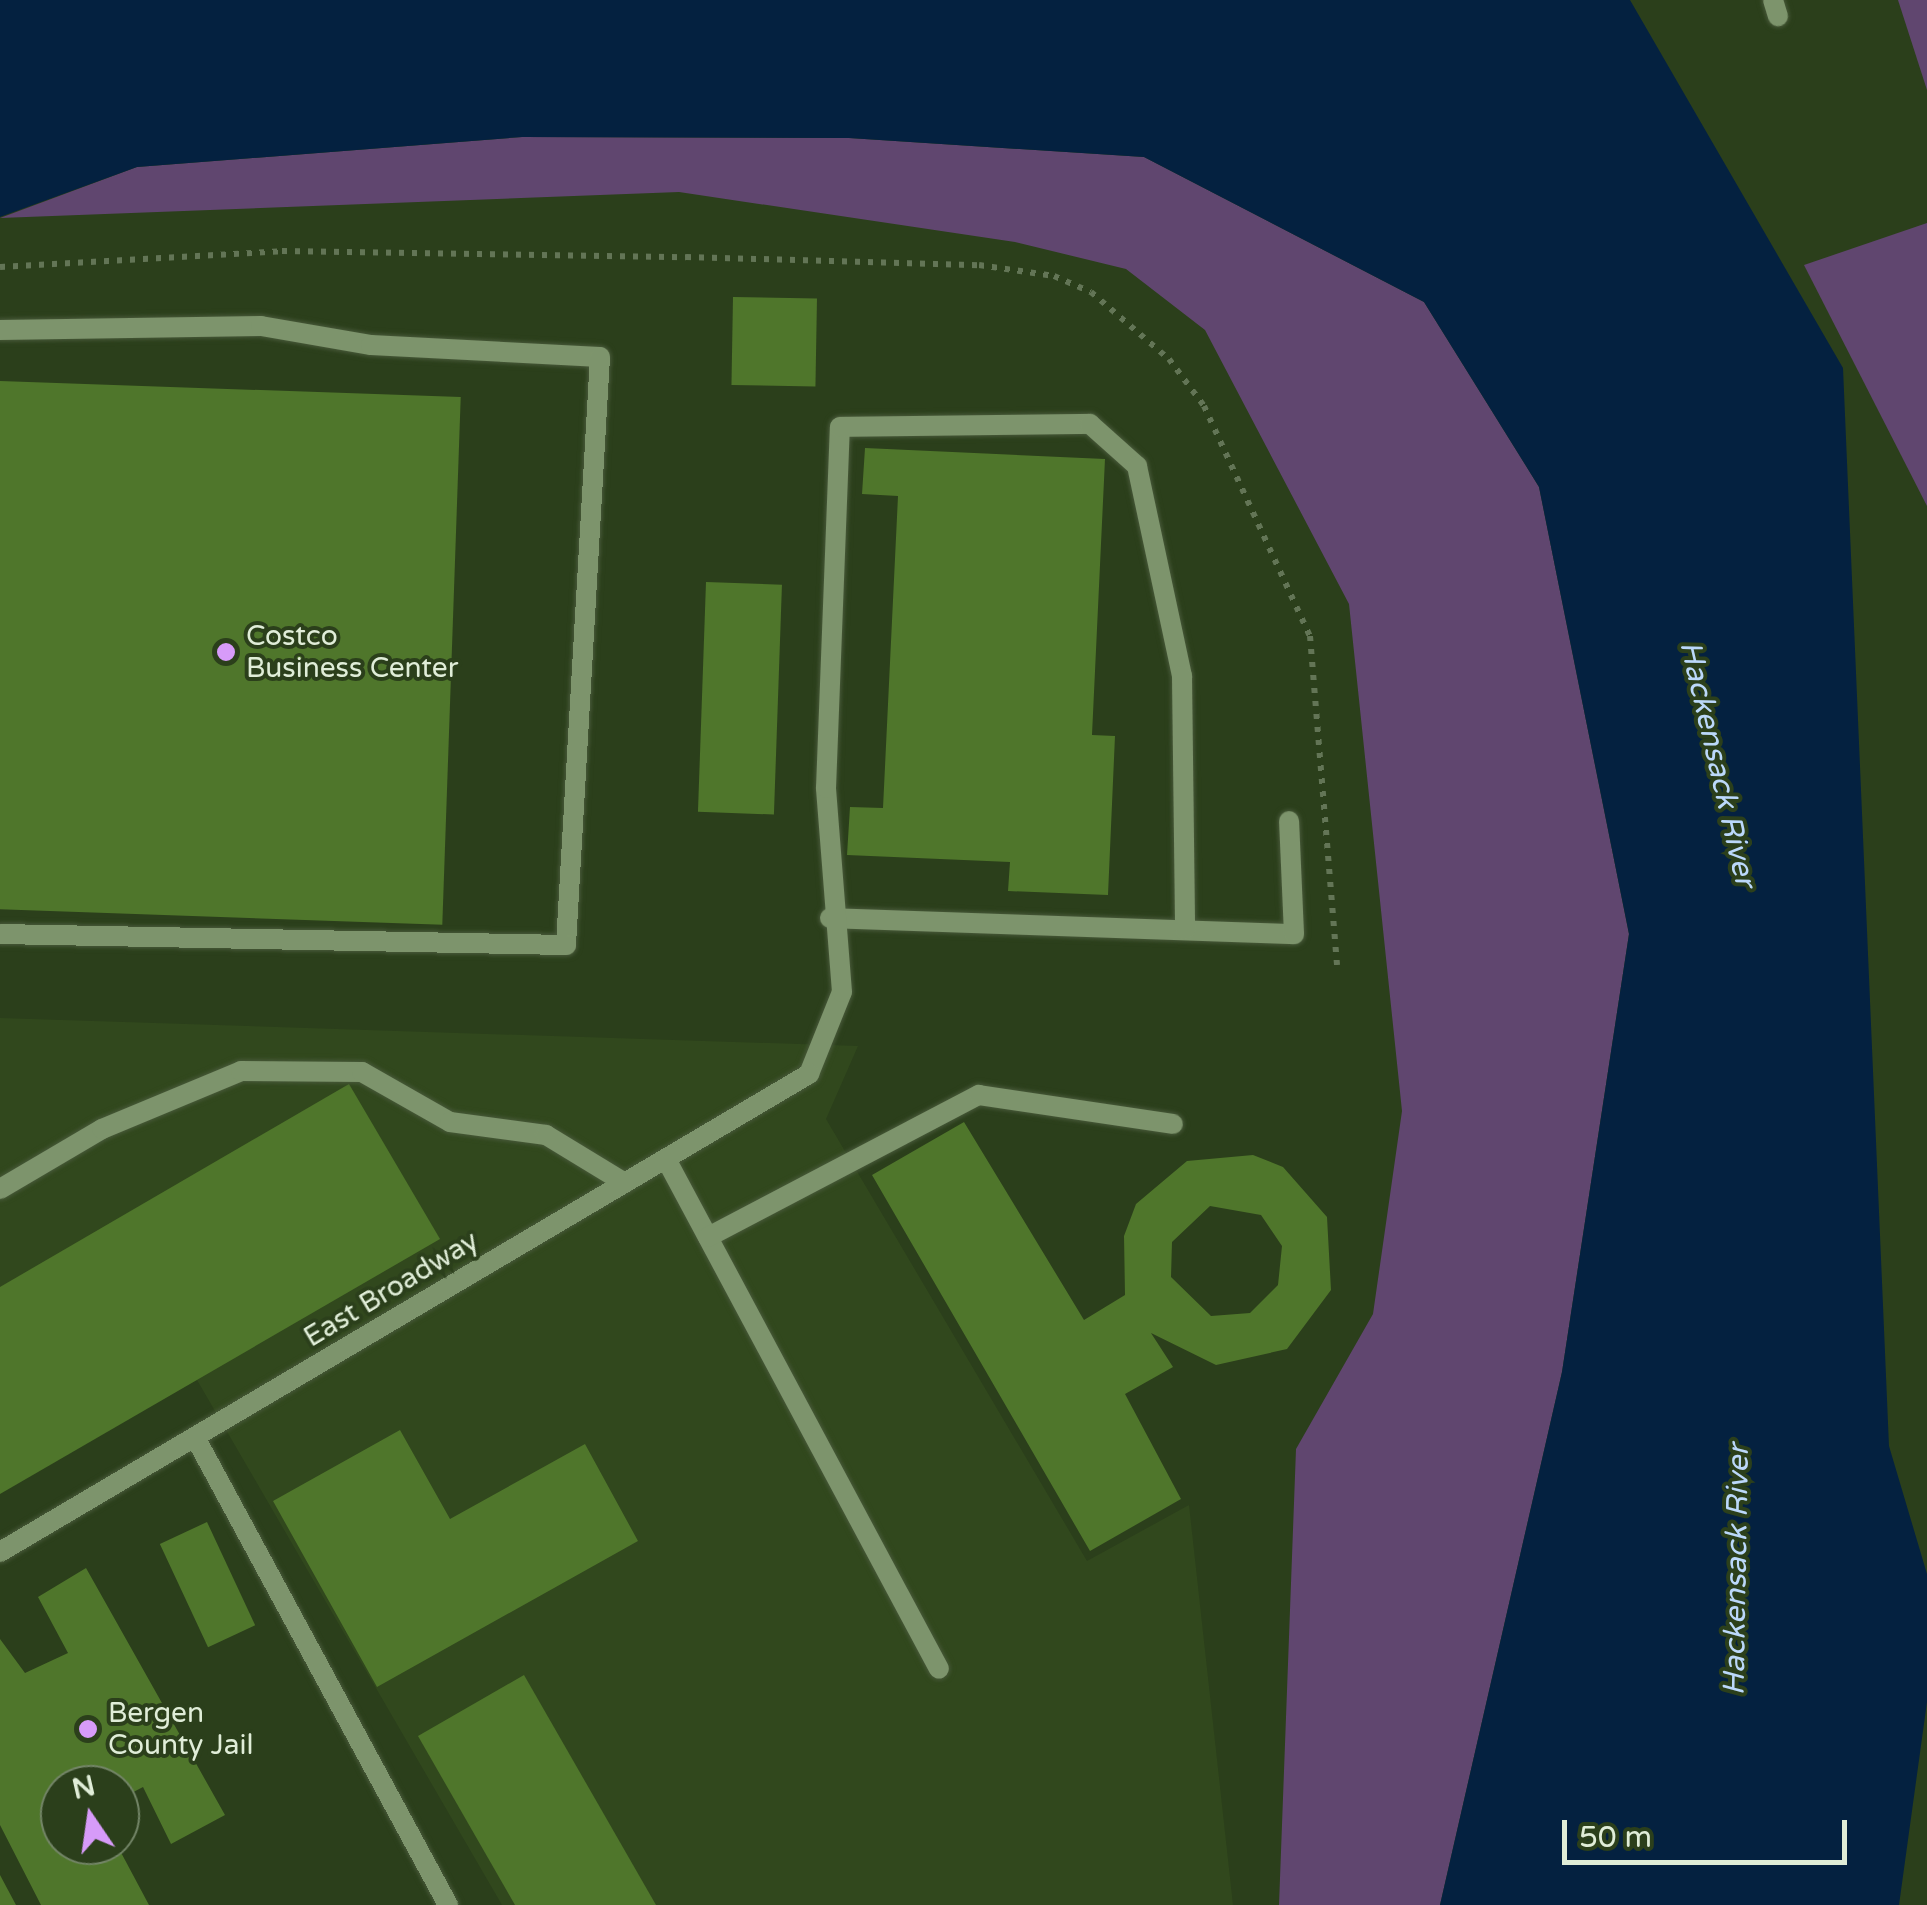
<!DOCTYPE html>
<html>
<head>
<meta charset="utf-8">
<style>
  body { margin:0 }
  #map { position:relative; width:1927px; height:1905px; overflow:hidden; background:#2b3f1b; font-family:"Varela Round",sans-serif }
  div>[style] { position:absolute }
  .built>* { inset:0; background:#31481d }
  .green>* { inset:0; background:#60466f }
  .water>* { inset:0; background:#042140 }
  .building>* { inset:0; background:#4f762b; transform-origin:0 0 }
  .path>* { height:6px; margin-top:-3px; transform-origin:0; background:repeating-linear-gradient(90deg,#637556 0 5px,transparent 0 13px) }
  .roads { filter:drop-shadow(0 0 2px #48593a) drop-shadow(0 0 2px #48593a) }
  .lane>* { height:20px; margin:-10px; padding:0 10px; transform-origin:10px; border-radius:10px; background:#7d946c }
  .street>* { height:20px; margin:-10px; padding:0 10px; transform-origin:10px; border-radius:10px; background:#7d946c }
  .dots>* { width:28px; height:28px; translate:-50% -50%; box-sizing:border-box; border:5px solid #2b3f1b; border-radius:50% }
  span { translate:-50% -50%; white-space:nowrap; text-align:center; line-height:1.15; -webkit-text-stroke:8px #2b3f1b; paint-order:stroke }
  .poi-label { font-size:28px; color:#e0edd8 }
  .left { translate:0 -50%; text-align:left }
  .street-label { font-size:28px; color:#e0edd8 }
  .water-label { font-size:30px; color:#bbd8fa; font-style:italic }
  .north { position:absolute; left:40px; top:1765px; width:100px; height:100px; box-sizing:border-box; background:#2b3f1b; border:2px solid #738567; border-radius:50%; rotate:347deg; font-size:28px; font-weight:700; line-height:40px; text-align:center; color:#e0edd8 }
  .north::after { content:''; display:block; margin:auto; width:35px; height:45px; background:#d79bf9; clip-path:polygon(50% 0,100% 100%,50% 72%,0 100%) }
  .scale { position:absolute; left:1562px; top:1820px; width:285px; height:45px; box-sizing:border-box; border:5px solid #e0edd8; border-top:0; padding-left:12px; font-size:30px; line-height:35px; white-space:nowrap; color:#e0edd8; -webkit-text-stroke:8px #2b3f1b; paint-order:stroke }
</style>
</head>
<body>
<div id="map">
  <div class="built">
    <div style="clip-path:polygon(0 1018px,858px 1046px,826px 1119px,1087px 1561px,1189px 1505px,1233px 1905px,502px 1905px,197px 1380px,0 1491px)"></div>
  </div>
  <div class="green">
    <div style="clip-path:polygon(1898px 0,1927px 0,1927px 90px)"></div>
    <div style="clip-path:polygon(522px 137px,849px 138px,1144px 157px,1424px 302px,1539px 487px,1629px 934px,1562px 1372px,1440px 1905px,1279px 1905px,1296px 1449px,1373px 1314px,1402px 1111px,1349px 604px,1205px 330px,1126px 269px,1015px 242px,679px 192px,0 218px,137px 167px)"></div>
    <div style="clip-path:polygon(1927px 223px,1927px 506px,1804px 265px)"></div>
  </div>
  <div class="water">
    <div style="clip-path:polygon(0 0,1630px 0,1843px 368px,1889px 1446px,1927px 1574px,1927px 1702px,1899px 1905px,1440px 1905px,1562px 1372px,1629px 934px,1539px 487px,1424px 302px,1144px 157px,849px 138px,522px 137px,137px 167px,0 217px)"></div>
  </div>
  <div class="building">
    <div style="left:733px;top:297px;width:84px;height:88px;rotate:1deg"></div>
    <div style="left:0;top:381px;width:461px;height:528px;rotate:2deg"></div>
    <div style="clip-path:polygon(865px 448px,1105px 459px,1092px 735px,1115px 736px,1108px 895px,1008px 891px,1010px 862px,847px 855px,850px 807px,883px 808px,898px 496px,862px 494px)"></div>
    <div style="left:706px;top:582px;width:76px;height:230px;rotate:2deg"></div>
    <div style="clip-path:polygon(349px 1084px,440px 1239px,0 1494px,0 1287px)"></div>
    <div style="clip-path:polygon(evenodd,964px 1122px,1084px 1320px,1125px 1295px,1124px 1236px,1136px 1204px,1187px 1161px,1253px 1155px,1283px 1167px,1327px 1217px,1331px 1290px,1287px 1349px,1216px 1365px,1151px 1333px,1173px 1367px,1125px 1394px,1181px 1499px,1090px 1551px,872px 1175px,964px 1122px,1210px 1206px,1261px 1215px,1282px 1246px,1278px 1285px,1250px 1313px,1211px 1316px,1171px 1277px,1172px 1242px,1210px 1206px)"></div>
    <div style="clip-path:polygon(400px 1430px,450px 1519px,585px 1444px,638px 1541px,377px 1687px,273px 1501px)"></div>
    <div style="left:207px;top:1522px;width:114px;height:52px;rotate:65deg"></div>
    <div style="clip-path:polygon(86px 1568px,225px 1815px,171px 1844px,143px 1787px,120px 1799px,120px 1785px,60px 1785px,60px 1845px,117px 1845px,149px 1905px,41px 1905px,0 1825px,0 1639px,25px 1673px,68px 1653px,38px 1597px)"></div>
    <div style="clip-path:polygon(524px 1675px,656px 1905px,515px 1905px,418px 1736px)"></div>
    <div style="clip-path:polygon(0 1875px,16px 1905px,0 1905px)"></div>
  </div>
  <div class="path">
    <div style="left:0;top:267px;width:282px;rotate:-3.2deg"></div>
    <div style="left:282px;top:251px;width:404px;rotate:0.9deg"></div>
    <div style="left:686px;top:257px;width:293px;rotate:1.6deg"></div>
    <div style="left:979px;top:265px;width:76px;rotate:8.3deg"></div>
    <div style="left:1054px;top:276px;width:40px;rotate:23.4deg"></div>
    <div style="left:1091px;top:292px;width:103px;rotate:40.7deg"></div>
    <div style="left:1169px;top:359px;width:59px;rotate:53.3deg"></div>
    <div style="left:1204px;top:406px;width:253px;rotate:65.3deg"></div>
    <div style="left:1310px;top:636px;width:330px;rotate:85.3deg"></div>
  </div>
  <div class="roads">
    <div class="lane">
      <div style="left:1773px;top:0;width:17px;rotate:73deg"></div>
      <div style="left:0;top:330px;width:261px;rotate:-0.9deg"></div>
      <div style="left:261px;top:326px;width:112px;rotate:9.8deg"></div>
      <div style="left:371px;top:345px;width:229px;rotate:3deg"></div>
      <div style="left:600px;top:357px;width:589px;rotate:93.31deg"></div>
      <div style="left:566px;top:945px;width:566px;rotate:-178.89deg"></div>
      <div style="left:830px;top:918px;width:464px;rotate:2deg"></div>
      <div style="left:1294px;top:934px;width:113px;rotate:-92.5deg"></div>
      <div style="left:809px;top:1074px;width:88px;rotate:-68.1deg"></div>
      <div style="left:842px;top:992px;width:205px;rotate:-94.5deg"></div>
      <div style="left:826px;top:788px;width:361px;rotate:-87.8deg"></div>
      <div style="left:840px;top:427px;width:250px;rotate:-0.7deg"></div>
      <div style="left:1090px;top:424px;width:63px;rotate:41.8deg"></div>
      <div style="left:1137px;top:466px;width:215px;rotate:77.9deg"></div>
      <div style="left:1182px;top:676px;width:254px;rotate:89.3deg"></div>
      <div style="left:666px;top:1159px;width:578px;rotate:61.84deg"></div>
      <div style="left:0;top:1189px;width:118px;rotate:-30.5deg"></div>
      <div style="left:102px;top:1129px;width:151px;rotate:-22.6deg"></div>
      <div style="left:241px;top:1071px;width:121px;rotate:0.5deg"></div>
      <div style="left:362px;top:1072px;width:101px;rotate:29.6deg"></div>
      <div style="left:450px;top:1122px;width:97px;rotate:7.7deg"></div>
      <div style="left:546px;top:1135px;width:92px;rotate:31.3deg"></div>
      <div style="left:708px;top:1237px;width:306px;rotate:-27.7deg"></div>
      <div style="left:979px;top:1095px;width:196px;rotate:8.5deg"></div>
      <div style="left:195px;top:1437px;width:532px;rotate:61.6deg"></div>
    </div>
    <div class="street">
      <div style="left:0;top:1552px;width:940px;rotate:-30.58deg"></div>
    </div>
  </div>
  <div class="dots">
    <div style="left:226px;top:652px;background:#d79bf9"></div>
    <div style="left:88px;top:1729px;background:#d79bf9"></div>
  </div>
  <div class="poi-label">
    <span class="left" style="left:246px;top:652px">Costco<br>Business Center</span>
    <span class="left" style="left:108px;top:1729px">Bergen<br>County Jail</span>
  </div>
  <div class="street-label">
    <span style="left:391px;top:1289px;rotate:-31deg">East Broadway</span>
  </div>
  <div class="water-label">
    <span style="left:1717px;top:764px;rotate:77deg">Hackensack River</span>
    <span style="left:1737px;top:1570px;rotate:-89deg">Hackensack River</span>
  </div>
  <div class="north">N</div>
  <div class="scale">50 m</div>
</div>
</body>
</html>
